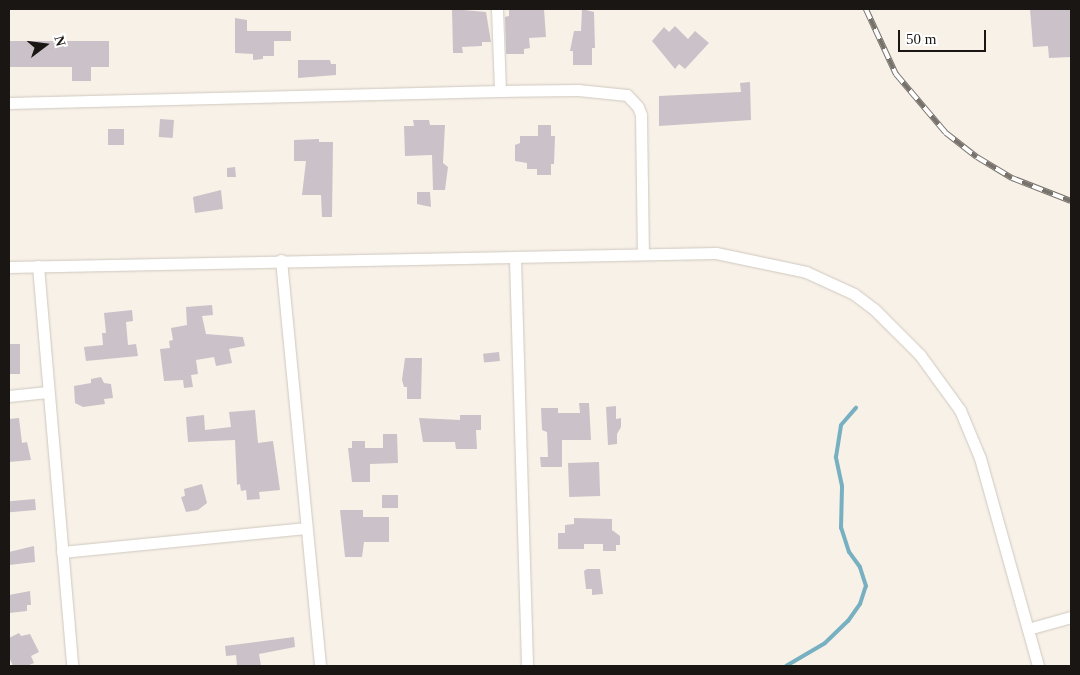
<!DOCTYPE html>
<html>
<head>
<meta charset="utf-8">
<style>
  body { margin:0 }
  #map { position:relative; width:1080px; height:675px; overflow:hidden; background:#f8f1e8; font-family:"Times New Roman",serif }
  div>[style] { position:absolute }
  .stream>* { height:4px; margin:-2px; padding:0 2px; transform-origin:2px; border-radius:2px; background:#77b0c1 }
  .building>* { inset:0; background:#cbc1c8; transform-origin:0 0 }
  .roads { filter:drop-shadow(0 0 1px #cec8be) drop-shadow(0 0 1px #cec8be) }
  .minor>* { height:11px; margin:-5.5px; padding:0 5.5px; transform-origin:5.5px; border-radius:5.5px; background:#fff }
  .rail>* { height:5.5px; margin-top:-2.75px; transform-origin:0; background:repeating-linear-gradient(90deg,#fff 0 11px,#77726c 0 22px); box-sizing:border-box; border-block:1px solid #77726c }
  span { translate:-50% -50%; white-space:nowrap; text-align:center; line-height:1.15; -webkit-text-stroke:4.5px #fff; paint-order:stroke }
  .frame { position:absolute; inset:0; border:10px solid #191613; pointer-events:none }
  .north { position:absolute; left:20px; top:20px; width:50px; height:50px; -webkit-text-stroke:4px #fff; paint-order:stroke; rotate:75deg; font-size:14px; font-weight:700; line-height:20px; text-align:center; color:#191613 }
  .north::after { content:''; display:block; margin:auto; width:18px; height:22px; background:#191613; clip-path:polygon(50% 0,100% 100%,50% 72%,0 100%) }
  .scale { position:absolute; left:898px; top:30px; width:88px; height:22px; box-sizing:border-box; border:2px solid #191613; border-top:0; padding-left:6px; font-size:15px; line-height:18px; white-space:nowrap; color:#191613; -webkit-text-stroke:4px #fff; paint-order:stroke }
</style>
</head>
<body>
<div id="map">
  <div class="stream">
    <div style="left:786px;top:666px;width:45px;rotate:-30.5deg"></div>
    <div style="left:825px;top:643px;width:32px;rotate:-44deg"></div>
    <div style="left:848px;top:621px;width:21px;rotate:-55deg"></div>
    <div style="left:860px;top:604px;width:19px;rotate:-72deg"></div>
    <div style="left:866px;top:586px;width:20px;rotate:-108deg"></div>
    <div style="left:860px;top:567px;width:19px;rotate:-126deg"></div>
    <div style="left:849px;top:552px;width:25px;rotate:-108deg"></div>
    <div style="left:841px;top:528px;width:42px;rotate:-88.6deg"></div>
    <div style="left:842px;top:486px;width:30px;rotate:-102deg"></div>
    <div style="left:836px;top:457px;width:32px;rotate:-81deg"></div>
    <div style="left:841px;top:425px;width:23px;rotate:-49deg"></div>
  </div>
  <div class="building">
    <div style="clip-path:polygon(452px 9px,486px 12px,491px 42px,482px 42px,482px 46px,462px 47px,463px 53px,453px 53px)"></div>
    <div style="clip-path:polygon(509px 9px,544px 9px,546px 37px,529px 38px,530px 48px,524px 49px,524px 54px,506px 54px,505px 17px,509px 16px)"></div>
    <div style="clip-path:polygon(582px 9px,594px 12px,595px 48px,592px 48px,592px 65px,573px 65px,573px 51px,570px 51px,574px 31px,581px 31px)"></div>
    <div style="clip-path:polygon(1030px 9px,1071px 9px,1071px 57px,1049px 58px,1048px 46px,1033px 47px)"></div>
    <div style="clip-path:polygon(235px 18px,247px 20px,247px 31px,291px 31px,291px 41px,274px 41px,274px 56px,263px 56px,263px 59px,253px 60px,253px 54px,235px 53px)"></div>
    <div style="clip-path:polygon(675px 26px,688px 39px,695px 31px,709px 43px,685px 69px,679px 64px,675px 69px,652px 41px,664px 27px,669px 32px)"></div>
    <div style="clip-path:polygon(9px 41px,109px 41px,109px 67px,91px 67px,91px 81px,72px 81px,72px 67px,9px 67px)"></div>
    <div style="clip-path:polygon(298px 60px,330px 60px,331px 64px,336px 64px,336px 75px,298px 78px)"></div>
    <div style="clip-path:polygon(750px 82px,751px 120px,659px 126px,659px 96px,741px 92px,740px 83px)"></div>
    <div style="left:160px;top:119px;width:14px;height:18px;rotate:4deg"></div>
    <div style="clip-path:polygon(413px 120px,429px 120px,430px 125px,445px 125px,443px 163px,448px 167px,445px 190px,433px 190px,432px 155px,405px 156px,404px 126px,414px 126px)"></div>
    <div style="clip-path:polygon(538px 125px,551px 125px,551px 136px,555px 136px,554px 164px,551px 164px,551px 175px,537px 175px,537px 169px,527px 169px,527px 163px,515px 161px,515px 145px,520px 143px,520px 136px,538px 136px)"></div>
    <div style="left:108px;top:129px;width:16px;height:16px"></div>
    <div style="clip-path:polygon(319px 139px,319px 142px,333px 142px,332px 217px,322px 217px,321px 195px,302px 195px,306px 161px,294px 161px,294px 140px)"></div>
    <div style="clip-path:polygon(235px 167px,236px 177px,227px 177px,227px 168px)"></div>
    <div style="clip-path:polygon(221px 190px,223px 209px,195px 213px,193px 197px)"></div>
    <div style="clip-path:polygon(417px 192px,430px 192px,431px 207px,417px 204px)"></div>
    <div style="clip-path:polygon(212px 305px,213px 315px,202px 316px,206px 334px,243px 337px,245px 346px,229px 349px,232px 363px,216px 366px,214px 357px,196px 360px,198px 374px,191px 375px,193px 387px,184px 388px,183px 380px,164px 381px,160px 349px,170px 348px,169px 341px,173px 340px,171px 328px,187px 325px,186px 307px)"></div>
    <div style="clip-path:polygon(132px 310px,133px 321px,126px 322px,128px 345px,136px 344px,138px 356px,86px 361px,84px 347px,103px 345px,102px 333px,106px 333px,104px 313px)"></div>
    <div style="left:9px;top:344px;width:11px;height:30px"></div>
    <div style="left:499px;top:352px;width:9px;height:16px;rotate:84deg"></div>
    <div style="clip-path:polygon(405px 358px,422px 358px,421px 399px,407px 399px,407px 387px,404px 387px,402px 380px)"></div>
    <div style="clip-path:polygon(101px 377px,104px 383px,111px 384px,113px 398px,104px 399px,105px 404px,83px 407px,75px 403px,74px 386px,91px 383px,91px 379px)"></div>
    <div style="clip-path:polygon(579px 403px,589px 403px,591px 440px,562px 440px,562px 467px,541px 467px,540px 457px,548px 457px,547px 432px,542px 430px,541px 408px,558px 408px,558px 413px,580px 413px)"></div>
    <div style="clip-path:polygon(616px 406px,616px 419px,621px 418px,621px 427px,617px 434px,617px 444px,608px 445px,606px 407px)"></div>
    <div style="clip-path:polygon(255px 410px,258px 443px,273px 441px,280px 490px,259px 492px,260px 499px,247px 500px,246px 490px,241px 491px,240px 484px,237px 485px,235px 440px,188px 442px,186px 417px,204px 415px,205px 430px,231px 427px,229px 412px)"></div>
    <div style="clip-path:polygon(460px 415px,481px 415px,481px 430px,476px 430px,477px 449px,456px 449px,455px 442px,423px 442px,419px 418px,460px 420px)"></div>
    <div style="clip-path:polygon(19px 418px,22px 443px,27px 442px,31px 460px,9px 462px,9px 419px)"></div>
    <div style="clip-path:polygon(383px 434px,397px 434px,398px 463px,370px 464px,370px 482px,352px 482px,348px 448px,352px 448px,352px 441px,365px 441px,365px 448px,383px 448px)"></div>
    <div style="left:599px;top:462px;width:34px;height:31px;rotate:88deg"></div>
    <div style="clip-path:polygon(202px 484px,207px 503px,198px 510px,186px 512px,181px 497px,185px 496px,184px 489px)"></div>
    <div style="left:382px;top:495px;width:16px;height:13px"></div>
    <div style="left:35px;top:499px;width:11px;height:26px;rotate:85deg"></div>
    <div style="clip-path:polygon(340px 510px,363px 510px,363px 517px,389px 517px,389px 542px,364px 542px,362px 557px,345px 557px)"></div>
    <div style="clip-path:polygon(574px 518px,612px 519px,612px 530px,620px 536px,620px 545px,616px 545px,616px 551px,603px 551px,603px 544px,584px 544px,584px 549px,558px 549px,558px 533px,565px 533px,565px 525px,574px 524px)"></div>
    <div style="clip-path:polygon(34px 546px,35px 562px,9px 565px,9px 552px)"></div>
    <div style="clip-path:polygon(587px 569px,600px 569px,603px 594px,592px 595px,592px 589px,586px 589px,584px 571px)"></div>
    <div style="clip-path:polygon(30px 591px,31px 605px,27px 605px,27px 611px,9px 613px,9px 595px)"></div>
    <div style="clip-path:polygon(19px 633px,21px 636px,30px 634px,39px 652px,31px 656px,34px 663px,27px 666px,13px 666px,9px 657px,9px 638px)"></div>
    <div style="clip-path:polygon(294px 637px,295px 647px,259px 654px,261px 666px,237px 666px,236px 655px,226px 656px,225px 646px)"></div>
  </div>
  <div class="roads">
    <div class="minor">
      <div style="left:497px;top:9px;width:82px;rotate:87.9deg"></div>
      <div style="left:9px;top:103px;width:491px;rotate:-1.4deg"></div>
      <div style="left:500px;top:91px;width:78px;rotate:-0.7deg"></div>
      <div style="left:578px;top:90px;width:49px;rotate:5.8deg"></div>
      <div style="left:627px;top:95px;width:16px;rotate:47deg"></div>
      <div style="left:638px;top:107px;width:9px;rotate:69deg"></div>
      <div style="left:641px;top:115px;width:139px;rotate:89.2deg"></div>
      <div style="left:515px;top:259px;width:407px;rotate:88.3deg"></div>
      <div style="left:281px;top:260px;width:408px;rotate:84.5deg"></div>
      <div style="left:38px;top:266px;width:401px;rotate:85.1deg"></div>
      <div style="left:9px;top:267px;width:707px;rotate:-1.13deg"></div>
      <div style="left:716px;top:253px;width:92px;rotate:11.9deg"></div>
      <div style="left:806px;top:272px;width:53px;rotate:24.6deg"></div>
      <div style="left:854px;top:294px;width:25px;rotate:37deg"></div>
      <div style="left:874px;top:309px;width:65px;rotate:45deg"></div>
      <div style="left:920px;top:355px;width:68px;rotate:54deg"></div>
      <div style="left:960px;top:410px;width:52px;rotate:67.4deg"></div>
      <div style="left:980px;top:458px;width:216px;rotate:74.4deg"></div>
      <div style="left:9px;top:396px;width:38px;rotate:-6deg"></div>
      <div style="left:62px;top:552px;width:245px;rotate:-5.6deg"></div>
      <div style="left:1028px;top:629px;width:45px;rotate:-15.6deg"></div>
    </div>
  </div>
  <div class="rail">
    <div style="left:866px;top:9px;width:72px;rotate:65.2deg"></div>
    <div style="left:896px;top:74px;width:77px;rotate:49.7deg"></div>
    <div style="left:946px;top:133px;width:39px;rotate:38deg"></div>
    <div style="left:977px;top:157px;width:41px;rotate:31deg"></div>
    <div style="left:1012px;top:178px;width:63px;rotate:21.3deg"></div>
  </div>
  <div class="frame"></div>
  <div class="north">N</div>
  <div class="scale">50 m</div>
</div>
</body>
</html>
